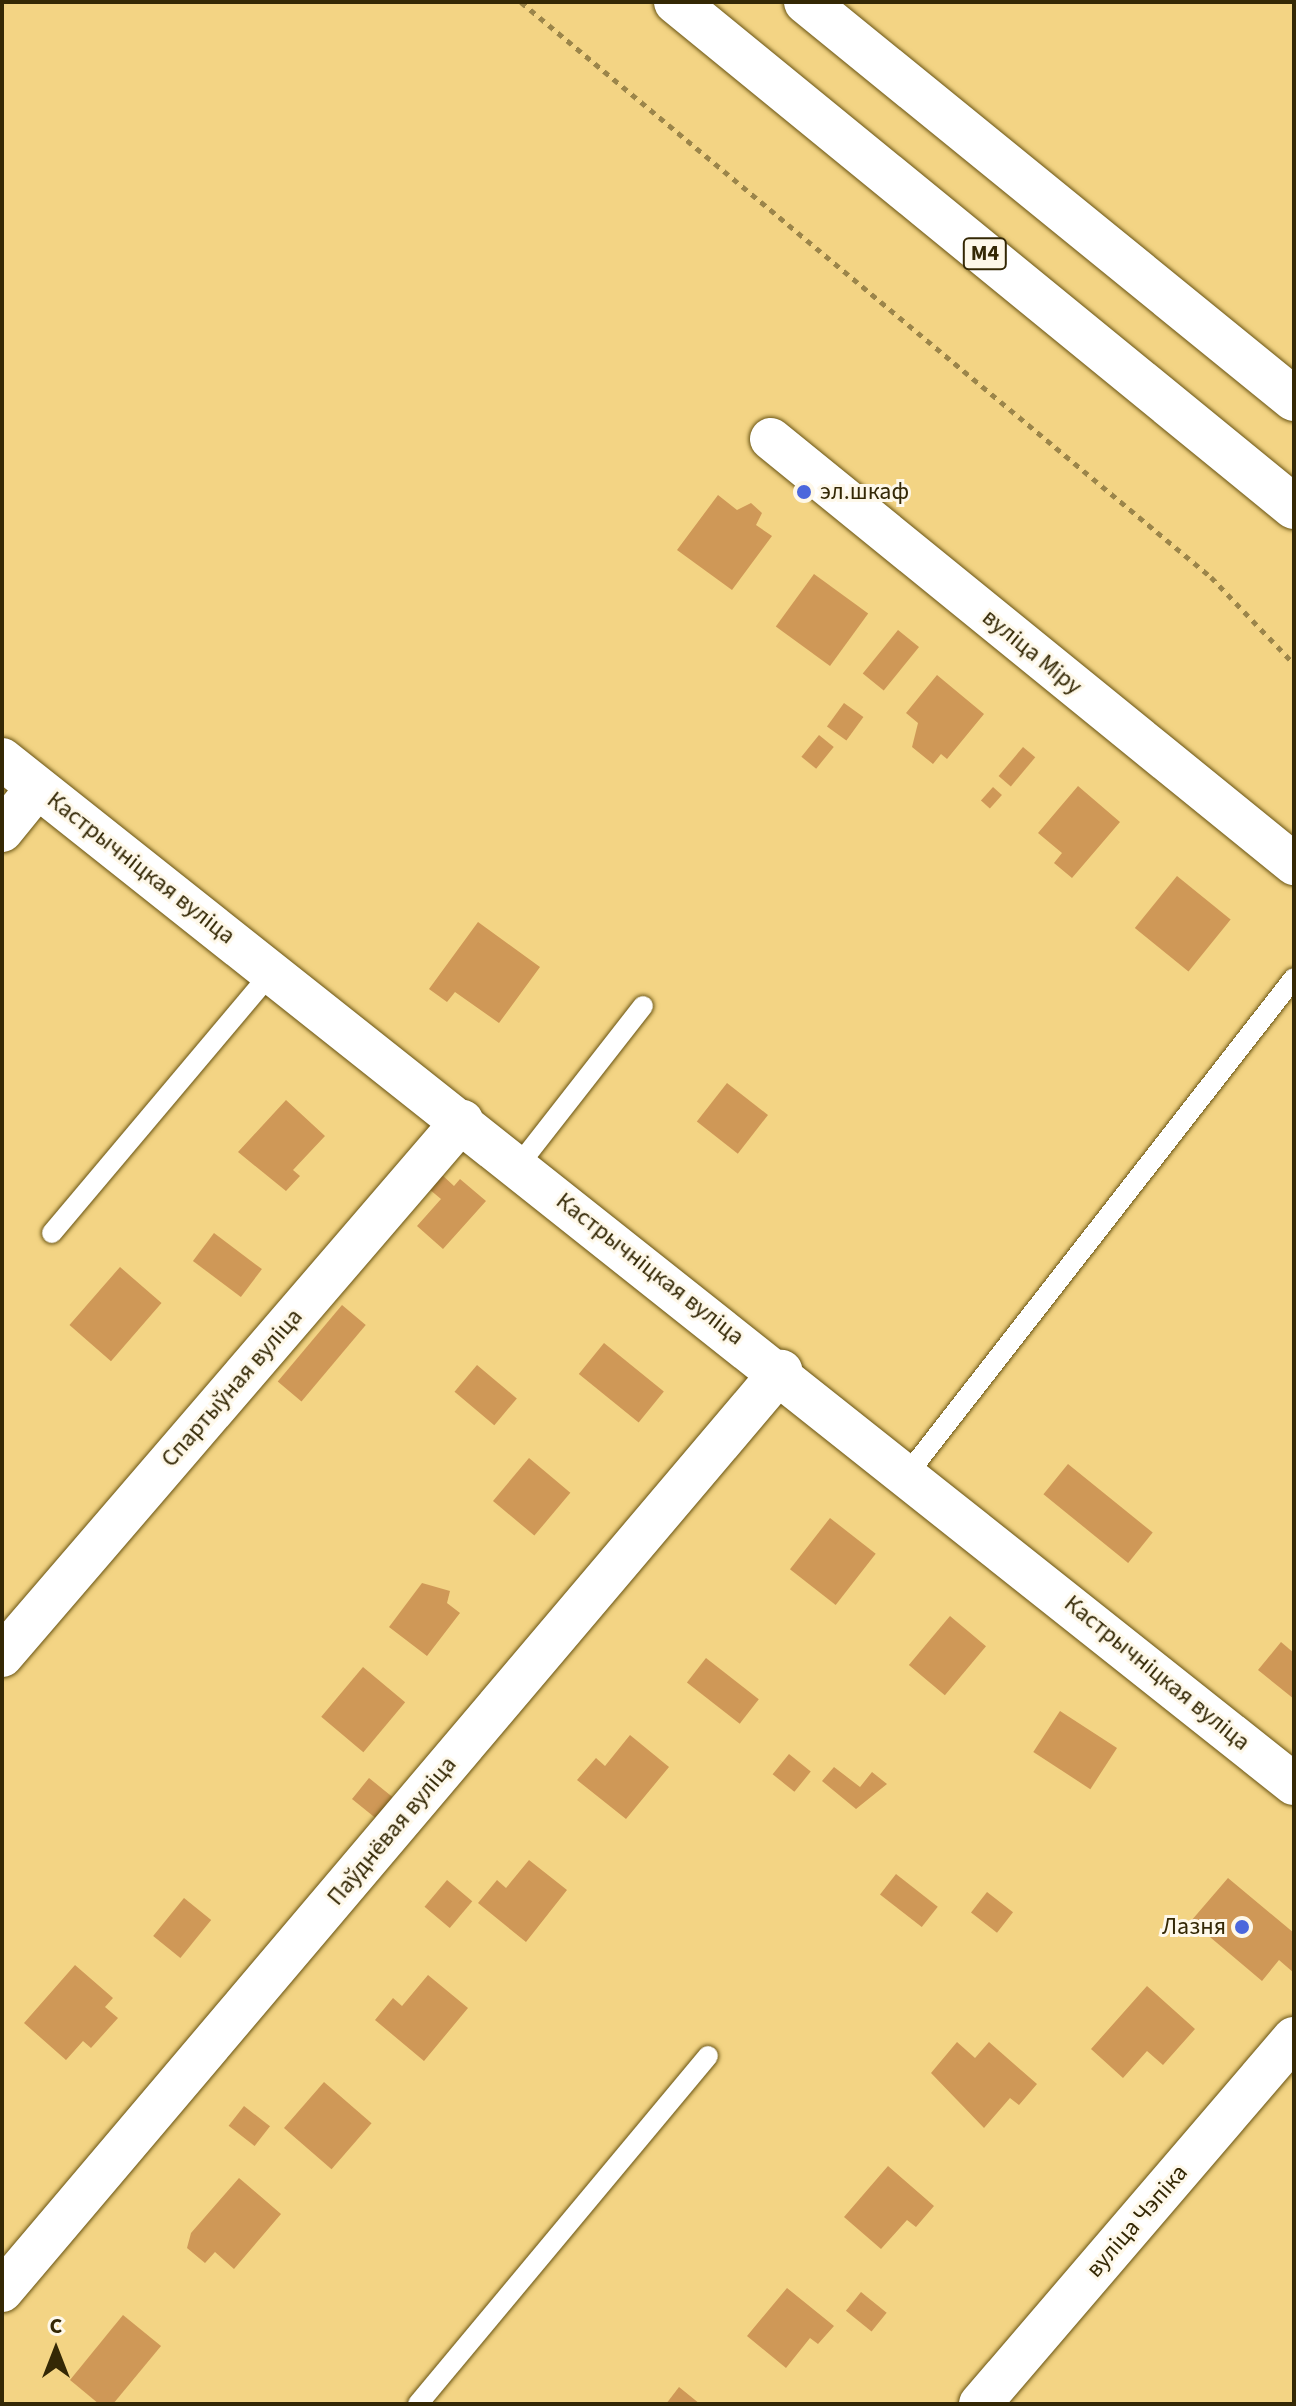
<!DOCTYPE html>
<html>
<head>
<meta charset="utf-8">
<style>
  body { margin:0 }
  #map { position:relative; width:1296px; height:2406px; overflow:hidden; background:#f3d484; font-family:"Source Sans 3",sans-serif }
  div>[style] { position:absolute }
  .building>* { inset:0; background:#cf9857; transform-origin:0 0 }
  .path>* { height:5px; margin-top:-2.5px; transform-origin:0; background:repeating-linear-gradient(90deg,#9b854a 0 6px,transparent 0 12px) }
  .roads { filter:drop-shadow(0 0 2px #685312) drop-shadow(0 0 2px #685312) }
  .service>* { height:20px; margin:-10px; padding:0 10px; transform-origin:10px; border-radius:10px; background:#fff }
  .minor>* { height:42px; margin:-21px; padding:0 21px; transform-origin:21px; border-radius:21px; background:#fff }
  .trunk>* { height:44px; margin:-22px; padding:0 22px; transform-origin:22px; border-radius:22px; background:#fff }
  .dots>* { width:22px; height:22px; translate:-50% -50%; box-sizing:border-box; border:4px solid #fef8e9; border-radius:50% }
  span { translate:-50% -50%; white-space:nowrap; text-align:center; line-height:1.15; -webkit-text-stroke:6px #fef8e9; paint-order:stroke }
  .shield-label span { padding:2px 6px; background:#fef8e9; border:2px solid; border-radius:6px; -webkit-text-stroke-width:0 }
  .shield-label { font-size:22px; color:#342805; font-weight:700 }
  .poi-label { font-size:24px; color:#342805 }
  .left { translate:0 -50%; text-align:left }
  .right { translate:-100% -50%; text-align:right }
  .street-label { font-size:24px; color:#342805 }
  .frame { position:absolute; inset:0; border:4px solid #342805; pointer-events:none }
  .north { position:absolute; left:16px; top:2310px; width:80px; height:80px; -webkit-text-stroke:6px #fef8e9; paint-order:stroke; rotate:0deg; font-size:22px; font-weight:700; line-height:32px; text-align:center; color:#342805 }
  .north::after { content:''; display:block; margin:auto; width:28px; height:36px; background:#342805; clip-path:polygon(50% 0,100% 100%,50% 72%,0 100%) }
</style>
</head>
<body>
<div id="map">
  <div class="building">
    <div style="clip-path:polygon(718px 495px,737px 510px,751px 503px,762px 513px,756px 525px,772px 536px,732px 590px,677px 550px)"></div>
    <div style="left:814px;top:574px;width:67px;height:65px;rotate:36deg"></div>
    <div style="left:898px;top:630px;width:27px;height:56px;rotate:39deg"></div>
    <div style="clip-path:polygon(937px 675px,984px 714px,947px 759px,941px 754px,933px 764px,912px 747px,918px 723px,906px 713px)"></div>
    <div style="left:844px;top:703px;width:24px;height:29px;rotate:36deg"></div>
    <div style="left:819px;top:735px;width:19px;height:28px;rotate:39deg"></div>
    <div style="left:1023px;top:747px;width:16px;height:38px;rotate:40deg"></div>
    <div style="clip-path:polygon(1078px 786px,1120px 822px,1072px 878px,1054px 863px,1062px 853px,1038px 833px)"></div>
    <div style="left:993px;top:787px;width:12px;height:18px;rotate:42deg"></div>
    <div style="left:1177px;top:876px;width:69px;height:67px;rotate:39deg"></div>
    <div style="clip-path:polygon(478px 922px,540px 967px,499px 1023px,455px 992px,447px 1002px,429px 989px)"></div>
    <div style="left:727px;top:1083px;width:52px;height:49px;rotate:38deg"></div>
    <div style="clip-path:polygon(286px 1100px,325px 1136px,293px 1170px,300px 1176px,286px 1191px,238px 1152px)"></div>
    <div style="clip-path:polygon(441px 1174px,454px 1186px,460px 1179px,486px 1201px,443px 1249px,417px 1226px,441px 1199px,429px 1189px)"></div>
    <div style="left:214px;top:1233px;width:60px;height:35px;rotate:37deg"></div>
    <div style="left:120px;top:1267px;width:55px;height:77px;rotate:41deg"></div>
    <div style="left:342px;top:1305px;width:31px;height:100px;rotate:40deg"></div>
    <div style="left:604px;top:1343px;width:77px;height:40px;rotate:39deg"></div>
    <div style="left:477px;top:1365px;width:52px;height:35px;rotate:40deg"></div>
    <div style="left:529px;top:1458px;width:54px;height:56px;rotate:40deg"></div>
    <div style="left:1068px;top:1464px;width:109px;height:39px;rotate:39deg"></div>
    <div style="left:830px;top:1518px;width:58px;height:65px;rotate:38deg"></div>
    <div style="clip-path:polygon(422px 1583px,450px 1591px,447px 1603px,460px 1613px,427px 1656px,389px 1627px)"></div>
    <div style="left:950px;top:1616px;width:47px;height:64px;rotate:40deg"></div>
    <div style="clip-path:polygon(1281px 1642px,1294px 1653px,1294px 1699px,1258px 1670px)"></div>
    <div style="left:706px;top:1658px;width:67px;height:31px;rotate:38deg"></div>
    <div style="left:363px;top:1667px;width:55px;height:65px;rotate:40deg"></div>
    <div style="left:1060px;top:1711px;width:68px;height:49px;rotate:33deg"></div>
    <div style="clip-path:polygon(630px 1735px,669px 1767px,626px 1819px,577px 1780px,596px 1758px,605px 1766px)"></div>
    <div style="left:789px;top:1754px;width:28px;height:26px;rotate:39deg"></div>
    <div style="clip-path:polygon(834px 1767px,860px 1787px,872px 1772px,887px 1784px,856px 1809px,822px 1781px)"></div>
    <div style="left:369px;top:1778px;width:33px;height:27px;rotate:39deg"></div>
    <div style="clip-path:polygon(529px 1860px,567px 1890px,526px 1942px,478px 1903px,497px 1880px,506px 1888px)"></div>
    <div style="left:896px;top:1874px;width:53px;height:26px;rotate:38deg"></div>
    <div style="clip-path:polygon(1228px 1878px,1294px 1933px,1294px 1973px,1279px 1960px,1262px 1981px,1191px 1921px)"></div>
    <div style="left:447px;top:1880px;width:33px;height:35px;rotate:40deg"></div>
    <div style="left:987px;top:1892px;width:33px;height:26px;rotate:38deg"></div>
    <div style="left:184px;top:1898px;width:35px;height:49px;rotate:39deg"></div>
    <div style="clip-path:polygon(75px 1965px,113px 1998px,105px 2007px,118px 2018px,91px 2048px,83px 2041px,66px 2060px,24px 2023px)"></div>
    <div style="clip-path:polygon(428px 1975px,468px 2008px,424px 2061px,375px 2020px,393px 1998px,402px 2006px)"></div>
    <div style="clip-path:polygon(1147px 1986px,1195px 2029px,1163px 2065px,1147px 2051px,1123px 2078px,1091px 2049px)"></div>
    <div style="clip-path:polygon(957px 2042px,975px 2058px,989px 2042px,1037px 2084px,1019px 2105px,1010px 2098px,984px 2128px,931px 2073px)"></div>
    <div style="left:324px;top:2082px;width:63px;height:61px;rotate:41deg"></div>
    <div style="left:244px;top:2106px;width:33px;height:25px;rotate:38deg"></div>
    <div style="clip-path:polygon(888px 2166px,934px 2206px,916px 2227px,907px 2220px,881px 2249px,844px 2217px)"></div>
    <div style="clip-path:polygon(239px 2178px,281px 2214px,234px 2269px,215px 2252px,205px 2263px,187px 2248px,191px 2233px)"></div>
    <div style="clip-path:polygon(787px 2288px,834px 2326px,818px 2344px,810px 2338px,786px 2368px,747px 2336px)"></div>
    <div style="left:861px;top:2292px;width:33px;height:24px;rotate:39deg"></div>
    <div style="clip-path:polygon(123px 2315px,161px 2346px,113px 2404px,99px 2404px,70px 2380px)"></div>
    <div style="clip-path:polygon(679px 2387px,700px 2404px,666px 2404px)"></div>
  </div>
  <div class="path">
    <div style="left:521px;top:2px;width:898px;rotate:39.81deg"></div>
    <div style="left:1211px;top:577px;width:120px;rotate:46.3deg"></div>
  </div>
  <div class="roads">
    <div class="service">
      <div style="left:518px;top:1166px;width:203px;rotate:-52deg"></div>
      <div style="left:52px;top:1233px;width:343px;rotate:-49.9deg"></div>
      <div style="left:909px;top:1472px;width:626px;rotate:-52.07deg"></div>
      <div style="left:418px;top:2404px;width:453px;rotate:-50.2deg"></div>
    </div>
    <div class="minor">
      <div style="left:771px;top:439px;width:674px;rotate:39.1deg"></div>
      <div style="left:2px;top:759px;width:1649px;rotate:38.43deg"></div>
      <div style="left:2px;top:831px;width:55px;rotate:-50.9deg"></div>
      <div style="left:2px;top:1656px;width:706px;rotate:-49.31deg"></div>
      <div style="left:2px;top:2291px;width:1206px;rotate:-49.74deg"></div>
      <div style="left:980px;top:2404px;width:482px;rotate:-49.4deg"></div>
    </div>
    <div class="trunk">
      <div style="left:676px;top:2px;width:798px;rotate:39.25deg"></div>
      <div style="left:806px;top:2px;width:629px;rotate:39.13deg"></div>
    </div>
  </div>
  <div class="dots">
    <div style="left:804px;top:492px;background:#4c67dc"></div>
    <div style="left:1242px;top:1927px;background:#4c67dc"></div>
  </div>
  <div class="shield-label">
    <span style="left:985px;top:254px">М4</span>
  </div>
  <div class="poi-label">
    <span class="left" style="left:820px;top:492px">эл.шкаф</span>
    <span class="right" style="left:1226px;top:1927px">Лазня</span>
  </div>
  <div class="street-label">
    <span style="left:1032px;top:652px;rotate:39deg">вуліца Міру</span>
    <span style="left:141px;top:868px;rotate:38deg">Кастрычніцкая вуліца</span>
    <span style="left:650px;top:1269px;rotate:38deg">Кастрычніцкая вуліца</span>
    <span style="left:232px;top:1388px;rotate:-49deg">Спартыўная вуліца</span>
    <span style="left:1157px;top:1673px;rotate:39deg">Кастрычніцкая вуліца</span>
    <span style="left:392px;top:1831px;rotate:-50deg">Паўднёвая вуліца</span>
    <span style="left:1137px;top:2221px;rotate:-49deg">вуліца Чэпіка</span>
  </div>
  <div class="frame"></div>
  <div class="north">С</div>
</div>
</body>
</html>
